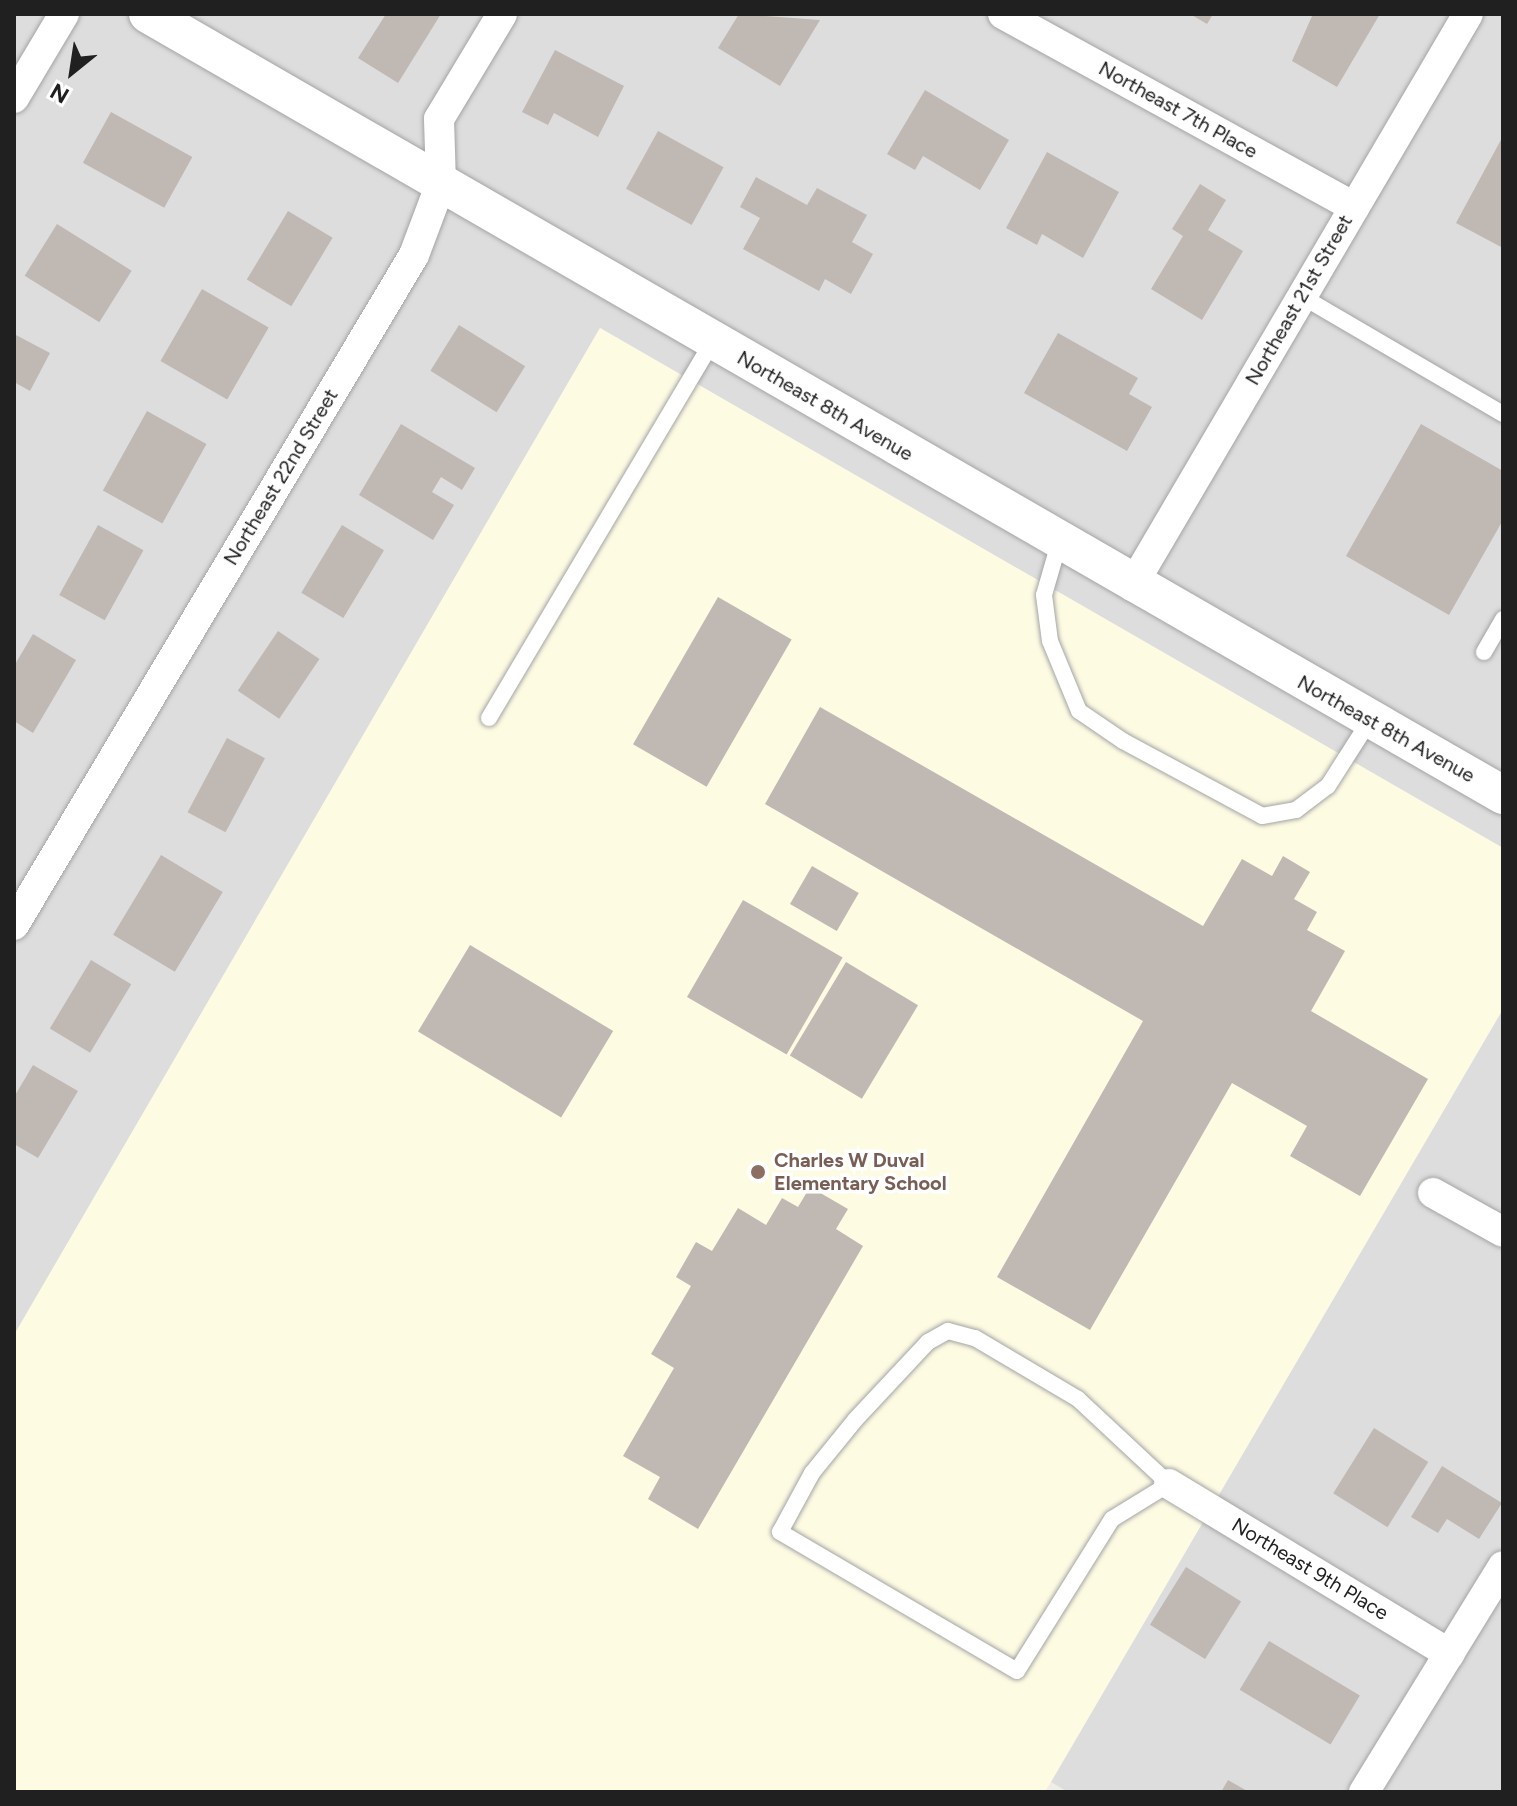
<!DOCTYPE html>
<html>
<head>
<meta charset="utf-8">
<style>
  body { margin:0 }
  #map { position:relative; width:1517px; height:1806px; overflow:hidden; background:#f0ece7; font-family:Figtree,sans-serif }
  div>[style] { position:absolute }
  .residential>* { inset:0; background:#dedddd }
  .education>* { inset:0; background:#fdfbe2 }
  .building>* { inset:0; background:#c0b8b3; transform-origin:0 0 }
  .roads { filter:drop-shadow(0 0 2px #a4a4a4) drop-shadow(0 0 2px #a4a4a4) }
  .service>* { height:16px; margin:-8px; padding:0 8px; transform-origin:8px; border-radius:8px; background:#fff }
  .minor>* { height:30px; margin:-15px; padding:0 15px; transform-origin:15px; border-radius:15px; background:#fff }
  .tertiary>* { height:38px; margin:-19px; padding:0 19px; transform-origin:19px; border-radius:19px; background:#fff }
  .dots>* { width:22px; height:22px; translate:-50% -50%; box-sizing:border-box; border:4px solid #fff; border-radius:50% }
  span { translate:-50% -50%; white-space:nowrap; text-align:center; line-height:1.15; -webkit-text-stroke:7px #fff; paint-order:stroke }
  .street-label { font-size:20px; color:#202020 }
  .education-label { font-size:20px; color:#785e54; font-weight:700 }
  .left { translate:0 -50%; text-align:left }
  .frame { position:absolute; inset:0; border:16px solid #202020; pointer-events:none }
  .north { position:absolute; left:32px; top:32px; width:80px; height:80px; -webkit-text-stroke:6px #fff; paint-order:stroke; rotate:210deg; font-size:22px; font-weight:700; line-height:32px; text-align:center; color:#202020 }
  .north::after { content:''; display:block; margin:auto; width:28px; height:36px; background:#202020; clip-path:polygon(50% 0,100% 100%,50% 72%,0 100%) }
</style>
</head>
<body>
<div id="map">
  <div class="residential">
    <div style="clip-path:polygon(14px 14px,1503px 14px,1503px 848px,600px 328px,14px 1335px)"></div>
    <div style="clip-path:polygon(1503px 1009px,1503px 1792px,1068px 1792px,1051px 1782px)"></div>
  </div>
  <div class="education">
    <div style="clip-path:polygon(600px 328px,1503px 848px,1503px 1009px,1045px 1792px,14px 1792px,14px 1335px)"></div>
  </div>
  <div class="building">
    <div style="clip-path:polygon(386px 14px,441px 14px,398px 83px,358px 58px)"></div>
    <div style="clip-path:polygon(739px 14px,820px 20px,780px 86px,718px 48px)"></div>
    <div style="clip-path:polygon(1190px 14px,1213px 14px,1207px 24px)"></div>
    <div style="clip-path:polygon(1313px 14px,1380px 14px,1337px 87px,1292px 61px)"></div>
    <div style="clip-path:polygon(555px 50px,624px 86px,598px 137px,554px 113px,548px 125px,522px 112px)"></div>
    <div style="clip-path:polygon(925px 90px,1009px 140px,980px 190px,923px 156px,915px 170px,887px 154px)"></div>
    <div style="left:111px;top:112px;width:93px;height:58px;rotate:29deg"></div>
    <div style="left:658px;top:131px;width:75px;height:66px;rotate:29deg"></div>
    <div style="clip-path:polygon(1503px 136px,1503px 248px,1456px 223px)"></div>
    <div style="clip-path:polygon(1047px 152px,1119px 192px,1083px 258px,1042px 234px,1037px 245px,1006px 228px)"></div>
    <div style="clip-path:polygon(756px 177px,807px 205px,817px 188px,867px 215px,852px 242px,873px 254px,851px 294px,825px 279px,819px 291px,743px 249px,760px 218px,740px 207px)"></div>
    <div style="clip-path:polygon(1200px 184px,1226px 200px,1208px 230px,1243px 251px,1202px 320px,1151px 289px,1183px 236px,1172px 229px)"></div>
    <div style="left:288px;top:211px;width:52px;height:80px;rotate:31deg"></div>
    <div style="left:57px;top:224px;width:88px;height:61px;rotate:32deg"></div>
    <div style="left:202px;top:289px;width:77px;height:83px;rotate:30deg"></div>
    <div style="left:459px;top:325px;width:78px;height:54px;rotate:32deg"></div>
    <div style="clip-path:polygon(1058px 333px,1138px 378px,1129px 394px,1152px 407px,1127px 451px,1024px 393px)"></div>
    <div style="clip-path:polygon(14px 334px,50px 353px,30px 391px,14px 382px)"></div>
    <div style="left:147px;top:411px;width:68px;height:91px;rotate:29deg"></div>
    <div style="clip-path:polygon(401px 424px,475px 468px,462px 490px,441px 477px,432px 492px,454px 505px,433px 540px,359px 495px)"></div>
    <div style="clip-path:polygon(1421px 424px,1503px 471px,1503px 520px,1449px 615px,1346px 556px)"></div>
    <div style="left:98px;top:525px;width:52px;height:80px;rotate:29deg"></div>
    <div style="left:342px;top:525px;width:49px;height:79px;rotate:31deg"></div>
    <div style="left:718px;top:597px;width:85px;height:170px;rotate:30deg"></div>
    <div style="left:278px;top:631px;width:50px;height:72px;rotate:34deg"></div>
    <div style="clip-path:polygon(33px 634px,76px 660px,33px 733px,14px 721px,14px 666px)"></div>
    <div style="clip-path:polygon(820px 707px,1203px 926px,1242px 859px,1272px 876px,1283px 856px,1310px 872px,1294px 899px,1317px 912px,1307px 930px,1345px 951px,1311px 1011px,1428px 1079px,1360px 1196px,1290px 1156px,1307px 1126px,1232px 1083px,1090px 1330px,997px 1277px,1143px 1021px,765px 804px)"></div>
    <div style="left:227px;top:738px;width:43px;height:84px;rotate:28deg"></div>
    <div style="left:161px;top:855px;width:72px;height:93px;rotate:31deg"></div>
    <div style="left:812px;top:866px;width:54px;height:44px;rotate:30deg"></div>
    <div style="left:743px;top:900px;width:115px;height:112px;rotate:30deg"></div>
    <div style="left:470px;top:945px;width:167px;height:101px;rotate:31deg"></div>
    <div style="left:91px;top:960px;width:47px;height:80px;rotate:31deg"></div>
    <div style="left:846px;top:962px;width:84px;height:109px;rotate:31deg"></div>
    <div style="clip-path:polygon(33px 1065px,78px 1091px,38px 1158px,14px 1144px,14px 1097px)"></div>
    <div style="clip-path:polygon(810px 1187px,848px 1209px,836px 1229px,863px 1246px,698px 1529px,648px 1499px,660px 1477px,623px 1456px,674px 1368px,651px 1354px,691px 1286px,676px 1277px,696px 1242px,712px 1251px,738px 1208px,766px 1225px,782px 1198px,798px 1207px)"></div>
    <div style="left:1374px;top:1428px;width:64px;height:77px;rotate:32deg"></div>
    <div style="clip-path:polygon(1442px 1466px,1502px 1503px,1479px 1539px,1447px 1519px,1438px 1533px,1411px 1517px)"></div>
    <div style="left:1186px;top:1567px;width:65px;height:68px;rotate:32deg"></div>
    <div style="left:1269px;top:1641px;width:106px;height:57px;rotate:31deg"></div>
    <div style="clip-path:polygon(1228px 1780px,1249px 1792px,1221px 1792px)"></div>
  </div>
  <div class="roads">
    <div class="service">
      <div style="left:1301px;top:296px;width:234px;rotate:30.3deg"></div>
      <div style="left:1059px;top:543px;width:54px;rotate:106.1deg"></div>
      <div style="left:1044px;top:595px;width:46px;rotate:82.6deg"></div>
      <div style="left:1050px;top:641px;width:76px;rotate:67.5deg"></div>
      <div style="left:1079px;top:711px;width:53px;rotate:34.3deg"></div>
      <div style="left:1123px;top:741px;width:158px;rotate:28.3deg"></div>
      <div style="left:1262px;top:816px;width:35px;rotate:-10deg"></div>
      <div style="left:1296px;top:810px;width:40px;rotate:-37deg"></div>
      <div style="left:1328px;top:786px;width:78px;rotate:-57.5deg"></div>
      <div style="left:1484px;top:652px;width:38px;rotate:-60deg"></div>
      <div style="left:489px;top:718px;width:439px;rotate:-59.3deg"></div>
      <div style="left:948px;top:1331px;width:28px;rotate:15deg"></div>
      <div style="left:975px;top:1338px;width:120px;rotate:30.6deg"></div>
      <div style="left:1078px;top:1399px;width:125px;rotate:43deg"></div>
      <div style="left:1169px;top:1484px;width:67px;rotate:148.4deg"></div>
      <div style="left:1112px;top:1519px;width:179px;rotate:122deg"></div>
      <div style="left:1017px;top:1671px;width:275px;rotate:-149.6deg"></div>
      <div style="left:780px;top:1532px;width:67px;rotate:-61.5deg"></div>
      <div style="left:812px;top:1473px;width:68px;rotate:-50.9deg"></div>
      <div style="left:855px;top:1420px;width:107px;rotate:-46.9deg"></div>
      <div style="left:928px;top:1342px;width:23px;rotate:-29deg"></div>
    </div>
    <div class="minor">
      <div style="left:1003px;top:14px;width:401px;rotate:28.8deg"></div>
      <div style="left:14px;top:98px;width:98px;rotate:-59.2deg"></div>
      <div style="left:1132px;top:586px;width:663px;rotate:-59.57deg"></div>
      <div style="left:14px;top:925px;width:780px;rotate:-59.16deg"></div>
      <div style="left:414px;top:255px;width:77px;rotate:-69.4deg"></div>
      <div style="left:441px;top:183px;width:64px;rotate:-91.8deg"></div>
      <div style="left:439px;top:119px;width:122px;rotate:-59deg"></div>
      <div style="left:1433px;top:1193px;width:80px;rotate:29.1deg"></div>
      <div style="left:1169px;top:1484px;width:328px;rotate:31.2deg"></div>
      <div style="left:1364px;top:1792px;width:265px;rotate:-58.4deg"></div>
    </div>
    <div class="tertiary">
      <div style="left:148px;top:14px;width:1564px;rotate:29.96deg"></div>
    </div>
  </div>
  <div class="dots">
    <div style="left:758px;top:1172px;background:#8d6e63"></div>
  </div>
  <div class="street-label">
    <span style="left:1178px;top:110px;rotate:29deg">Northeast 7th Place</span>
    <span style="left:1299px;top:300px;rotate:-60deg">Northeast 21st Street</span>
    <span style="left:825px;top:406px;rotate:30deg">Northeast 8th Avenue</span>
    <span style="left:281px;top:477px;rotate:-59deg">Northeast 22nd Street</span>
    <span style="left:1386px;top:729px;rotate:29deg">Northeast 8th Avenue</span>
    <span style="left:1310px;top:1569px;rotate:31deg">Northeast 9th Place</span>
  </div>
  <div class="education-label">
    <span class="left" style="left:774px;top:1172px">Charles W Duval<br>Elementary School</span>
  </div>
  <div class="frame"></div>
  <div class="north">N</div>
</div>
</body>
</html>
